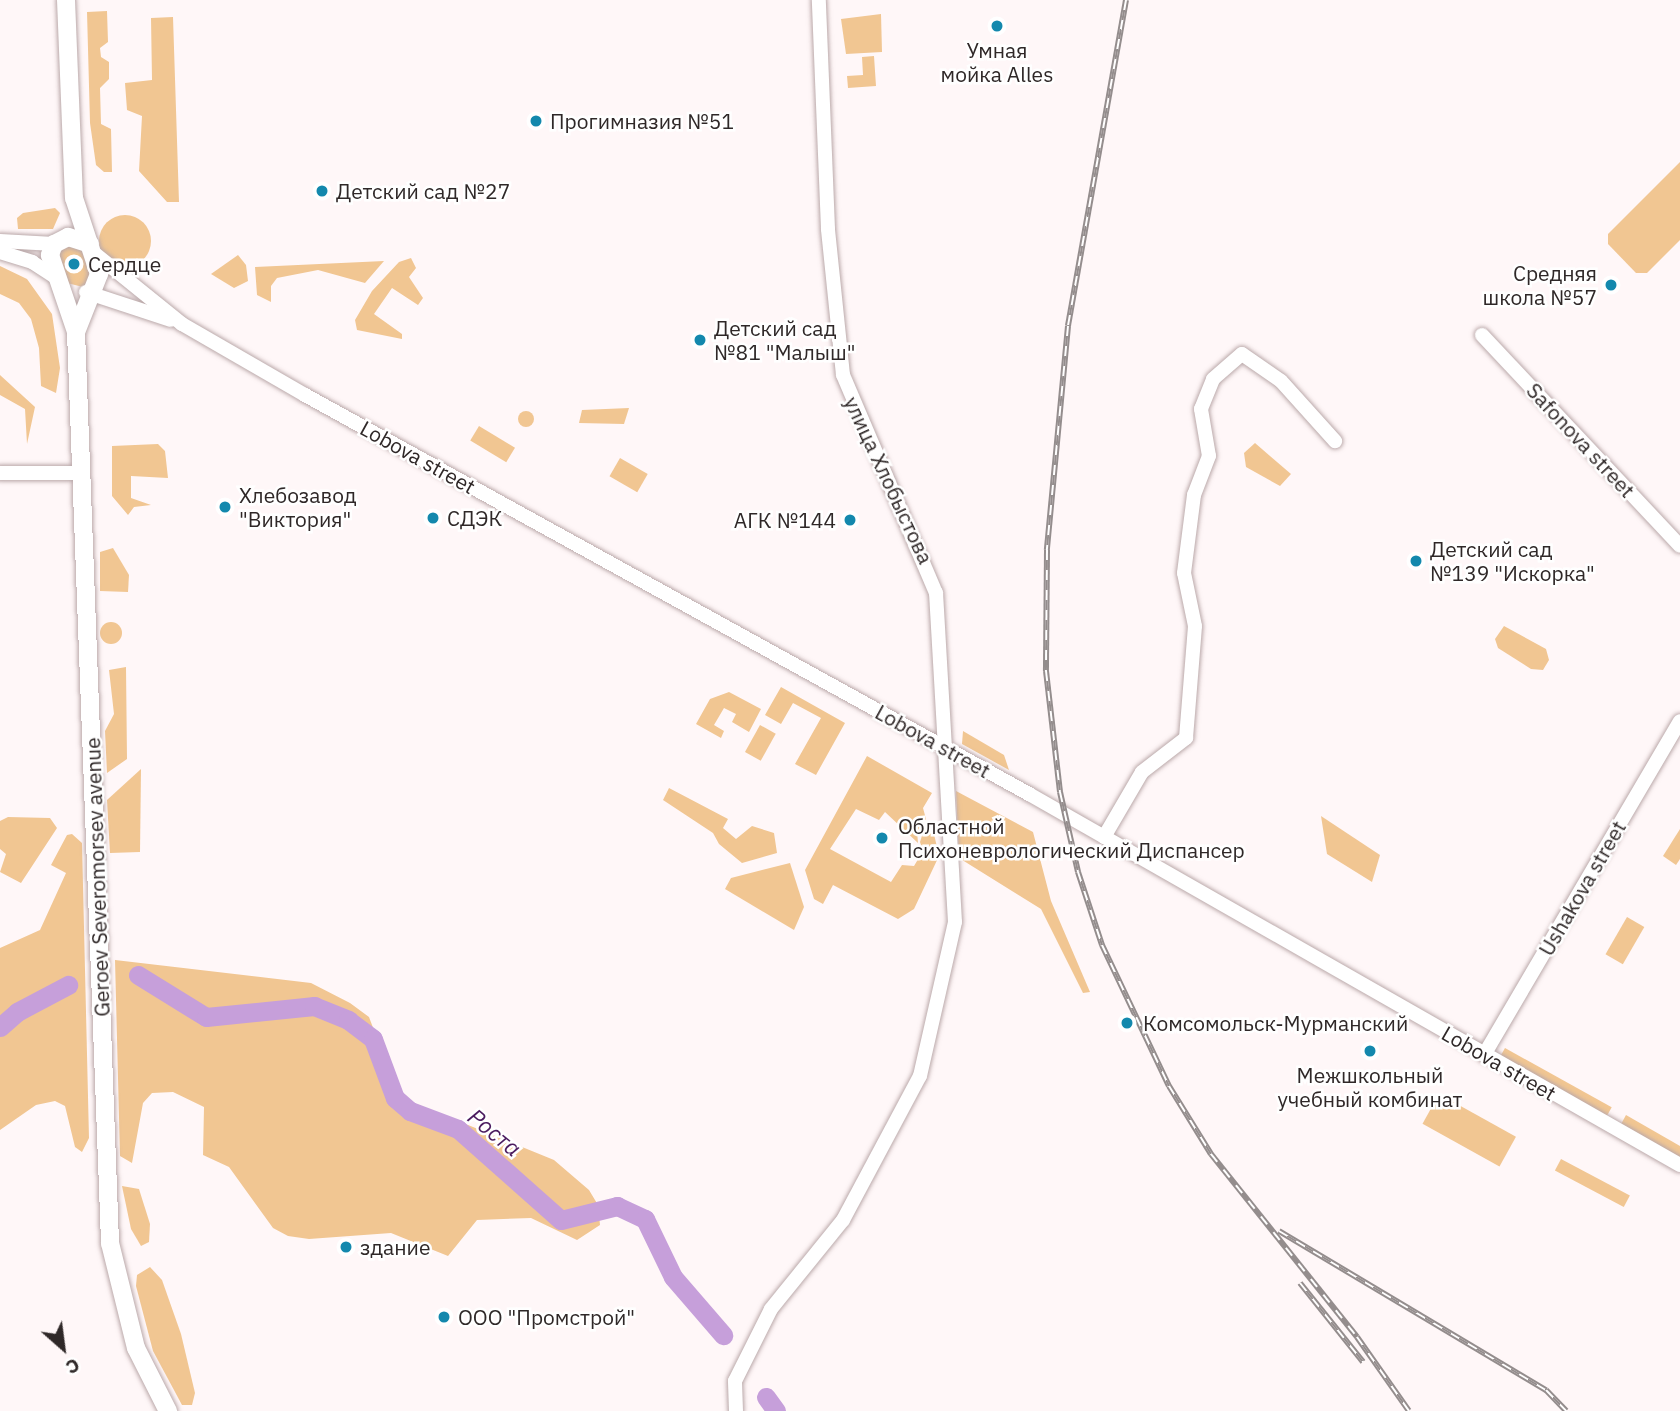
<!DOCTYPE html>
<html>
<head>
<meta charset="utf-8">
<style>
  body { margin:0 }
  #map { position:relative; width:1680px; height:1411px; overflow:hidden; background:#fff7f8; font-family:"IBM Plex Sans",sans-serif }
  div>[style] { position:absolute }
  .green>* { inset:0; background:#f1c692; transform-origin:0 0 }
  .round { border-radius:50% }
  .river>* { height:19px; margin:-9.5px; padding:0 9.5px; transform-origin:9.5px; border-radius:9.5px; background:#c69fda }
  .roads { filter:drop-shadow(0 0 2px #bba9aa) drop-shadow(0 0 2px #bba9aa) }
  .minor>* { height:14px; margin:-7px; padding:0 7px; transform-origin:7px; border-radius:7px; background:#fff }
  .major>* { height:18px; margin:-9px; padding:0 9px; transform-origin:9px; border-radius:9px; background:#fff }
  .rail>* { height:6px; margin-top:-3px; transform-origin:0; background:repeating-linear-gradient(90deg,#fff 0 10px,#948d8d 0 20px); box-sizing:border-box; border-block:2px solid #948d8d }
  .dots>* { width:19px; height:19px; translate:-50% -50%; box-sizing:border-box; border:4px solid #fff; border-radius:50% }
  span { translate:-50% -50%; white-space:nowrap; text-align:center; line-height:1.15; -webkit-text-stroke:5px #fff; paint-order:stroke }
  .poi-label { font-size:21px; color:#2f2828 }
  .left { translate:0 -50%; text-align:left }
  .right { translate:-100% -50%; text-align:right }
  .street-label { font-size:21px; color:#2f2828 }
  .water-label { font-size:23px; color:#4b1b5f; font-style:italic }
  .north { position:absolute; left:28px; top:1313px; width:70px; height:70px; -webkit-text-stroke:5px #fff; paint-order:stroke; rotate:152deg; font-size:19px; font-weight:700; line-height:28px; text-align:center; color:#2f2828 }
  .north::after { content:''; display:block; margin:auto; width:24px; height:32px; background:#2f2828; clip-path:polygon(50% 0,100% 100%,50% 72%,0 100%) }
</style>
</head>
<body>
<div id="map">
  <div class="green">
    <div style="clip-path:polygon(107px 11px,108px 42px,100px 48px,101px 57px,109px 62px,109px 79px,100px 88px,101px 124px,111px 129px,112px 172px,104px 172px,96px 165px,90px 123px,87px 12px)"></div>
    <div style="clip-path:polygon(881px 14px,882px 52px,846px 54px,841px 19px)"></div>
    <div style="clip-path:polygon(173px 17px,179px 202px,167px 202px,139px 171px,142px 116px,127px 110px,125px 83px,152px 80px,151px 18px)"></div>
    <div style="clip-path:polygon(874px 56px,876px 86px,848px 88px,847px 76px,863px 75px,862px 57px)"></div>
    <div style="clip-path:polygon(1680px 162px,1680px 240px,1647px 273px,1636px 273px,1608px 244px,1608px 234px)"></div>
    <div style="clip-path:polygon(55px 208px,60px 213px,53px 229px,18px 229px,17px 218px,23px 213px)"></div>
    <div class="round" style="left:99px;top:215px;width:52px;height:52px"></div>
    <div style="clip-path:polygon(74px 243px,90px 255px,91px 282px,83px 287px,67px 283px,57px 251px)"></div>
    <div style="clip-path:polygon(238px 255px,246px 265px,248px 281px,234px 288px,211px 274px)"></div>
    <div style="clip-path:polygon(411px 258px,416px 268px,409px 277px,423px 298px,418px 305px,392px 288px,374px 314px,402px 334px,402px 339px,357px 330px,355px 320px,372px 291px,399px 262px)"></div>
    <div style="clip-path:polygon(384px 261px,365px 283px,318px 270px,277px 278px,271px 286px,271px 302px,257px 295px,255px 267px)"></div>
    <div style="clip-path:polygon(0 266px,27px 279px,52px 314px,60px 368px,56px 393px,41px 386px,39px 348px,31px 319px,19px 303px,0 294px)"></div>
    <div style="clip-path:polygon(0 375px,35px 407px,27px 444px,25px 409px,0 395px)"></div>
    <div style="clip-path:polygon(629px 408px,624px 424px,579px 423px,582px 410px)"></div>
    <div class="round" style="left:518px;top:411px;width:16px;height:16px"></div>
    <div style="left:479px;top:426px;width:42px;height:17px;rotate:31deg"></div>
    <div style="clip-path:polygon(1255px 443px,1291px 474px,1280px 486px,1246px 467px,1244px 453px)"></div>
    <div style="clip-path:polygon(158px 444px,165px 451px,168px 478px,131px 476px,131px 498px,151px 505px,134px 507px,128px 515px,112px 496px,112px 446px)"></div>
    <div style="left:620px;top:458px;width:32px;height:21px;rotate:30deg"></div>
    <div style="clip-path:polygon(113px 548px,129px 575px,128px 592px,100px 591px,100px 552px)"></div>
    <div class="round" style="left:100px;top:622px;width:22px;height:22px"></div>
    <div style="clip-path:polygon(1504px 626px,1546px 649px,1549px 660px,1543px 670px,1531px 669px,1498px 648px,1495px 639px)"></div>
    <div style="clip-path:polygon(126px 667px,127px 759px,107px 773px,105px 731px,114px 714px,109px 670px)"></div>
    <div style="clip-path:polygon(781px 687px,845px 723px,816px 775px,795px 764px,821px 718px,793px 703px,781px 724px,765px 715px)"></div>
    <div style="clip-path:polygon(729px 692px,761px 709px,749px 732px,732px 722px,736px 714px,724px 708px,714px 725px,724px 731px,721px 738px,696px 724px,710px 699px)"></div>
    <div style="left:760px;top:725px;width:18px;height:31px;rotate:29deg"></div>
    <div style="clip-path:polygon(963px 731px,1004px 755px,1009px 770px,962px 744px)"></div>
    <div style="clip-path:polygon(867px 756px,932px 793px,923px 808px,926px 819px,917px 831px,918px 843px,885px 812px,879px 820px,856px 809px,830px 849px,891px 882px,902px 865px,914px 866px,923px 851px,920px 842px,925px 826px,934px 834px,939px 856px,914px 909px,898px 919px,833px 885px,823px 904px,814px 899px,805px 870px)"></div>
    <div style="clip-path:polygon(141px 769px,140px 852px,110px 853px,107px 800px)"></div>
    <div style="clip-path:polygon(669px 788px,728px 819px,723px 828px,736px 839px,752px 826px,774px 833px,777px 853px,742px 863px,719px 844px,713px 833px,663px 800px)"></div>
    <div style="clip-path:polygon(956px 791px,1033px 832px,1051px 901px,1090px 992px,1083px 993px,1041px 909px,959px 858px)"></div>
    <div style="clip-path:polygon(1321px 816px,1380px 855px,1372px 882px,1327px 854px)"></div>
    <div style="clip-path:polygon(8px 817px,50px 818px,57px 828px,21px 883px,0 872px,6px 854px,0 849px,0 821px)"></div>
    <div style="clip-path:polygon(1680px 829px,1680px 859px,1676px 865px,1663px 856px)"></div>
    <div style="clip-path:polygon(72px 834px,82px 843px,89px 1138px,82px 1152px,75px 1147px,65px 1106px,55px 1101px,36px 1105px,0 1130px,0 948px,40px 930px,66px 873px,51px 865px,67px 835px)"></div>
    <div style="clip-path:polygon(790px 863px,804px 907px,794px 930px,725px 889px,731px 878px)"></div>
    <div style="left:1627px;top:917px;width:20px;height:43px;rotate:30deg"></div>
    <div style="clip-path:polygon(115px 960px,311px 983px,350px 1003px,369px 1017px,399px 1097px,554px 1160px,589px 1190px,598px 1205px,600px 1225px,577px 1240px,531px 1218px,477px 1220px,448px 1256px,391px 1233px,309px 1239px,288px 1236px,273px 1228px,229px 1167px,203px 1155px,204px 1107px,173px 1092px,152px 1093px,143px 1103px,132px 1163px,120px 1156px)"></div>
    <div style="left:1505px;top:1048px;width:122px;height:13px;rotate:29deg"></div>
    <div style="left:1439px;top:1094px;width:88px;height:34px;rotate:29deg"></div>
    <div style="clip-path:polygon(1626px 1115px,1680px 1146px,1680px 1161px,1620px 1126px)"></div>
    <div style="left:1561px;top:1159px;width:78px;height:13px;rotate:28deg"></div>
    <div style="clip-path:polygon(122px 1186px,139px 1189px,150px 1224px,149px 1242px,141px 1246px,131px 1229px)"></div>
    <div style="clip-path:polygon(150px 1267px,162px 1280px,181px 1334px,195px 1393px,192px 1405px,182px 1405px,153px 1351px,136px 1286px,137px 1275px)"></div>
  </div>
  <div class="river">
    <div style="left:138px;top:975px;width:80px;rotate:31.7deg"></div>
    <div style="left:206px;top:1017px;width:109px;rotate:-5.8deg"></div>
    <div style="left:314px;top:1006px;width:37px;rotate:22deg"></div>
    <div style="left:348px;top:1020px;width:31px;rotate:37deg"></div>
    <div style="left:373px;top:1039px;width:63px;rotate:69.6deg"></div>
    <div style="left:395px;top:1098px;width:20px;rotate:41deg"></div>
    <div style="left:410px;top:1111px;width:51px;rotate:20.6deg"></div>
    <div style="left:458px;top:1129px;width:137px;rotate:41.5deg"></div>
    <div style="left:561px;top:1220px;width:58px;rotate:-14deg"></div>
    <div style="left:617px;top:1206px;width:31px;rotate:25deg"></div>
    <div style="left:645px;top:1219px;width:64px;rotate:64.2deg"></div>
    <div style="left:673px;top:1277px;width:77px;rotate:49.2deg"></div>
    <div style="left:0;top:1027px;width:23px;rotate:-41deg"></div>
    <div style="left:17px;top:1012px;width:58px;rotate:-27.9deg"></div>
    <div style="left:766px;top:1397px;width:17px;rotate:54deg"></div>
  </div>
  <div class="roads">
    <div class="minor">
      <div style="left:0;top:241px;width:54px;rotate:3.2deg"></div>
      <div style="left:0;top:252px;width:34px;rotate:17deg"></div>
      <div style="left:32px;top:262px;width:27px;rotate:33deg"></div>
      <div style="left:94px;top:253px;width:113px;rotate:38.9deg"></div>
      <div style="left:182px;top:324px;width:142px;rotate:30deg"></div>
      <div style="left:305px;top:395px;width:827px;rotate:28.86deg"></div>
      <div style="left:1029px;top:794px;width:749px;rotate:29.68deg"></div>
      <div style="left:86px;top:292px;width:89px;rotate:18.2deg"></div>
      <div style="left:1482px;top:335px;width:289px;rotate:46.8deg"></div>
      <div style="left:0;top:473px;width:81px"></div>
      <div style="left:1104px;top:837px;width:75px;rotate:-59.7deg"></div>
      <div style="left:1142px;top:772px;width:56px;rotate:-37.7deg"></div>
      <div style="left:1186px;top:738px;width:112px;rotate:-85.4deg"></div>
      <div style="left:1195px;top:626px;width:54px;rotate:-101.7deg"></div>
      <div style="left:1184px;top:573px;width:79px;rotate:-82.7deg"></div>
      <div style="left:1194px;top:495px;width:42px;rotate:-69deg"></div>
      <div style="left:1209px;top:456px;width:48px;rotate:-99.7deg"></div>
      <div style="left:1201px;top:409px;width:32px;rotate:-68deg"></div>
      <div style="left:1213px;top:379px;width:38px;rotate:-41deg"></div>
      <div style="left:1242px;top:354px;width:47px;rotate:34.7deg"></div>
      <div style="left:1281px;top:381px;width:81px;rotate:48deg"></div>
      <div style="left:1484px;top:1055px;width:387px;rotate:-59.6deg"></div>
      <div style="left:736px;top:1411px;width:30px;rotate:-92deg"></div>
      <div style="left:735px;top:1381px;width:80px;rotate:-63.4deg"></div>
      <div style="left:771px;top:1309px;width:114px;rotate:-51deg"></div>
      <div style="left:843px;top:1220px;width:163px;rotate:-61.9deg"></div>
      <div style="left:920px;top:1076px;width:158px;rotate:-77.2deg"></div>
      <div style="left:955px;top:922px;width:330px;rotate:-93.3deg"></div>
      <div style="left:936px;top:593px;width:237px;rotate:-113.1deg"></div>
      <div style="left:843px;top:375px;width:147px;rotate:-95.9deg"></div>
      <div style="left:828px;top:229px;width:229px;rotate:-92.3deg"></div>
    </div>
    <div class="major">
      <div style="left:66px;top:0;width:198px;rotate:87.7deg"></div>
      <div style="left:74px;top:198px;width:80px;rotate:71.8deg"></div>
      <div style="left:99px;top:274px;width:62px;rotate:111.6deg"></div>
      <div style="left:90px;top:244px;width:23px;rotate:-162deg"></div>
      <div style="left:68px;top:237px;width:16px;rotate:153deg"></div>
      <div style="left:54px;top:244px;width:12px;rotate:110deg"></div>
      <div style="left:50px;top:255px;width:81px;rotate:71.3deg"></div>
      <div style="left:76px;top:332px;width:912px;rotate:87.86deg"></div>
      <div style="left:110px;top:1243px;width:108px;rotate:76.1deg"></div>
      <div style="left:136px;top:1348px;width:71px;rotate:63.1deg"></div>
    </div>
  </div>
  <div class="rail">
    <div style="left:1126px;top:0;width:331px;rotate:100.1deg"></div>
    <div style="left:1068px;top:326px;width:225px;rotate:95.4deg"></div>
    <div style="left:1047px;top:550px;width:121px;rotate:90.5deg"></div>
    <div style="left:1046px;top:671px;width:122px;rotate:83.4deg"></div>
    <div style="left:1060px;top:792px;width:82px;rotate:77.3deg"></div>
    <div style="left:1078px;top:872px;width:77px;rotate:71.8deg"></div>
    <div style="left:1102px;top:945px;width:156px;rotate:64.6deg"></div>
    <div style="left:1169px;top:1086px;width:80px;rotate:58.3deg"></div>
    <div style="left:1211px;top:1154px;width:234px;rotate:51.4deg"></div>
    <div style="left:1357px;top:1337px;width:90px;rotate:54.9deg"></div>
    <div style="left:1279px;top:1231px;width:311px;rotate:30.8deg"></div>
    <div style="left:1546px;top:1390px;width:29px;rotate:46deg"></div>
    <div style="left:1300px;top:1283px;width:101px;rotate:51.4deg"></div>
  </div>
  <div class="dots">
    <div style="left:997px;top:26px;background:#1388ad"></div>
    <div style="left:536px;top:121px;background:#1388ad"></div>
    <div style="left:322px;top:191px;background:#1388ad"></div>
    <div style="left:74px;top:264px;background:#1388ad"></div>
    <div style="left:1611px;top:285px;background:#1388ad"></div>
    <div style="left:700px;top:340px;background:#1388ad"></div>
    <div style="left:225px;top:507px;background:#1388ad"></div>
    <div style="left:433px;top:518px;background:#1388ad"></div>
    <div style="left:850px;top:520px;background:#1388ad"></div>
    <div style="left:1416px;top:561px;background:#1388ad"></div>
    <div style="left:882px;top:838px;background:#1388ad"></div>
    <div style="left:1127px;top:1023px;background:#1388ad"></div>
    <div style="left:1370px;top:1051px;background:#1388ad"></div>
    <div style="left:346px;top:1247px;background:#1388ad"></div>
    <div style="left:444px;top:1317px;background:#1388ad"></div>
  </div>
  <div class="poi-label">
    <span style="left:997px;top:62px">Умная<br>мойка Alles</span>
    <span class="left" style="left:550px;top:121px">Прогимназия №51</span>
    <span class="left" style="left:336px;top:191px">Детский сад №27</span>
    <span class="left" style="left:88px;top:264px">Сердце</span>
    <span class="right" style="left:1597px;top:285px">Средняя<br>школа №57</span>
    <span class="left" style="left:714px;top:340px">Детский сад<br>№81 "Малыш"</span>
    <span class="left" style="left:239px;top:507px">Хлебозавод<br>"Виктория"</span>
    <span class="left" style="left:447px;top:518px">СДЭК</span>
    <span class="right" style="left:836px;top:520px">АГК №144</span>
    <span class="left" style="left:1430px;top:561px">Детский сад<br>№139 "Искорка"</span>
    <span class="left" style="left:898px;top:838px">Областной<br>Психоневрологический Диспансер</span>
    <span class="left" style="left:1143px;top:1023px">Комсомольск-Мурманский</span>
    <span style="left:1370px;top:1087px">Межшкольный<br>учебный комбинат</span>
    <span class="left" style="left:360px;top:1247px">здание</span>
    <span class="left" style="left:458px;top:1317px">ООО "Промстрой"</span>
  </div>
  <div class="street-label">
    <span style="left:1581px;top:440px;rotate:47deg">Safonova street</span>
    <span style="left:418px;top:457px;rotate:29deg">Lobova street</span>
    <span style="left:889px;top:480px;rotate:65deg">улица Хлобыстова</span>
    <span style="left:933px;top:741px;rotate:29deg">Lobova street</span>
    <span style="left:97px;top:877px;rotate:-92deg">Geroev Severomorsev avenue</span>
    <span style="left:1582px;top:888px;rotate:-60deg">Ushakova street</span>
    <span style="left:1499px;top:1063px;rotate:30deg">Lobova street</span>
  </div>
  <div class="water-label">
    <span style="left:495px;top:1132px;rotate:39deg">Роста</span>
  </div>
  <div class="north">С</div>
</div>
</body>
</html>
